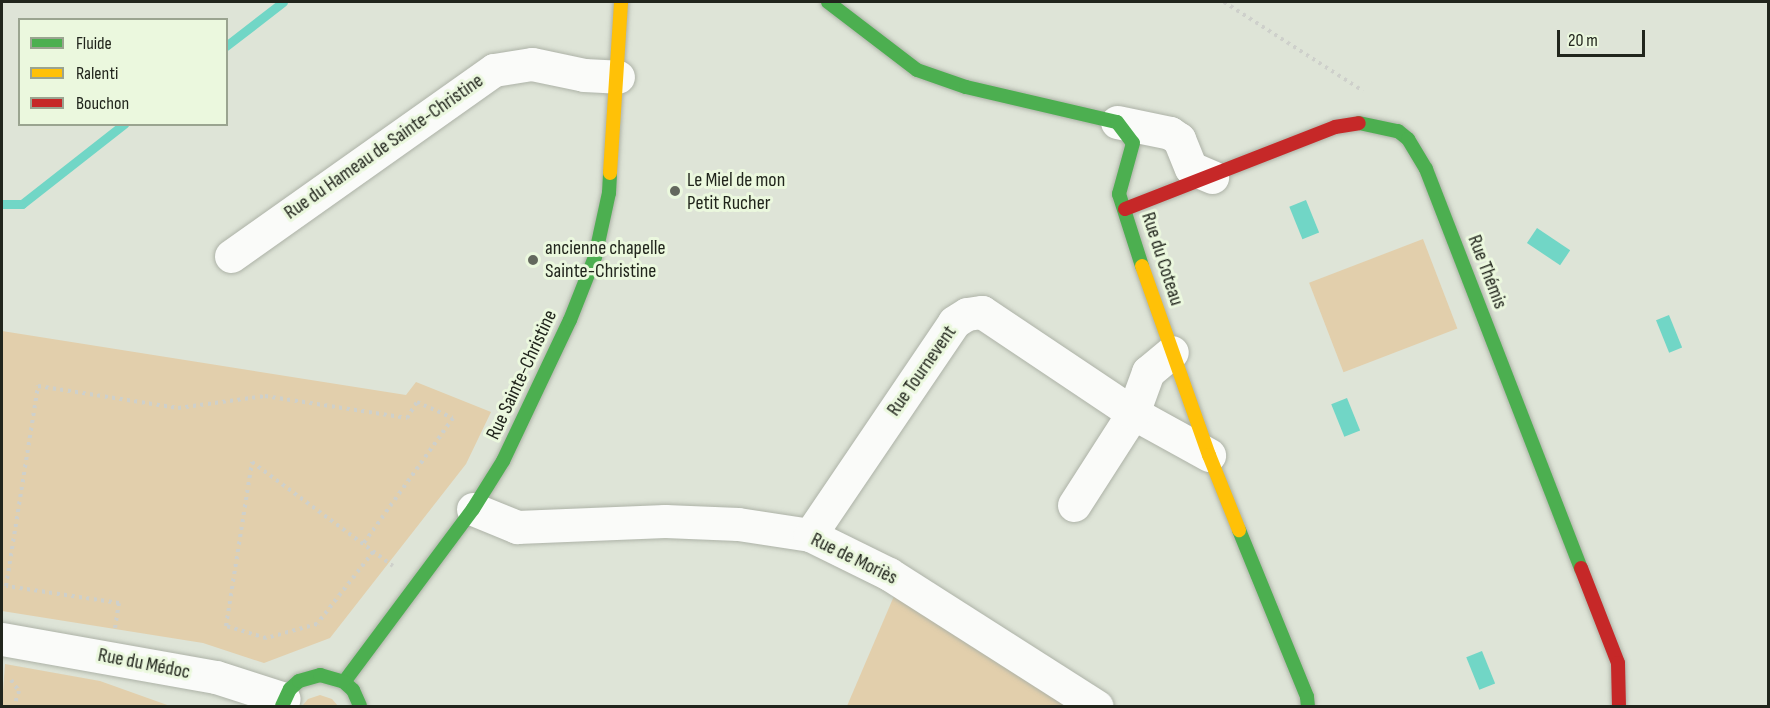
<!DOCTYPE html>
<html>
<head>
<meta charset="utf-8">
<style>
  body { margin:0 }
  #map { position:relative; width:1770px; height:708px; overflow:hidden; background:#dee4d7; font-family:"Sofia Sans Condensed",sans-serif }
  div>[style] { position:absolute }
  .green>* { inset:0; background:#e2cfac; transform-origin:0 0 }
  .water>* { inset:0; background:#71d6c6; transform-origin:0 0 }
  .stream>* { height:9px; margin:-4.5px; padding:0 4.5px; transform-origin:4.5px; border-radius:4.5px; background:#71d6c6 }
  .path>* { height:4px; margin-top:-2px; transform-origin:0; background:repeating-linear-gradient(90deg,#ced0cb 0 3px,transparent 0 7.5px) }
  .roads { filter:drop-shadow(0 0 2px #adb2a7) drop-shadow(0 0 2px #adb2a7) }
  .street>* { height:33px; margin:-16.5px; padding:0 16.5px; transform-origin:16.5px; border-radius:16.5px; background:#fafbf9 }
  .fast>* { height:14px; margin:-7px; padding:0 7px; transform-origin:7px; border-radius:7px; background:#4caf50 }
  .slow>* { height:14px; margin:-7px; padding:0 7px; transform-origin:7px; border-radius:7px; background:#ffc107 }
  .jam>* { height:14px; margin:-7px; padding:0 7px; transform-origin:7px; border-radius:7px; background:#c62828 }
  .dots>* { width:16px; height:16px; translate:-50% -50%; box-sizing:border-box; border:3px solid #ebf8de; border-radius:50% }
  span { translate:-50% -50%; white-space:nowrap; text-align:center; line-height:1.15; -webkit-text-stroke:6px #ebf8de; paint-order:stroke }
  .street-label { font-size:20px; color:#21251c }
  .poi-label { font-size:20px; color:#21251c }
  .left { translate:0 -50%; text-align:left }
  .frame { position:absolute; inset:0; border:3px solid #21251c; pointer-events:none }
  .legend { position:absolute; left:18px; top:18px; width:210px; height:108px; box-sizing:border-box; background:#ebf8de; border:2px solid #9aa490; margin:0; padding:8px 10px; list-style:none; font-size:18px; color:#21251c }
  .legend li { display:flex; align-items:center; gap:12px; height:30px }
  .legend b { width:30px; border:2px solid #9aa490 }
  .scale { position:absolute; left:1557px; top:30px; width:88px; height:27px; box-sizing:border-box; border:3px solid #21251c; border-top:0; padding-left:8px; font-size:18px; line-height:21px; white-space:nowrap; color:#21251c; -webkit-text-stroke:4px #ebf8de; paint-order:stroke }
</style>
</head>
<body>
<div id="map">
  <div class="green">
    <div style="left:1423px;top:239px;width:96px;height:122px;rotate:69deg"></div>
    <div style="clip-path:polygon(2px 331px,406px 395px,416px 382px,491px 412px,466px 464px,330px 638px,264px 663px,203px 643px,2px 611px)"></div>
    <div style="clip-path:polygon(894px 596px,1067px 706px,847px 706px)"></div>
    <div style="clip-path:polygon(5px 664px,100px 681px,170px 706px,2px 706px)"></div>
    <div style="clip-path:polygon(320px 695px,332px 699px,338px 706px,302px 706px,308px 699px)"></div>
  </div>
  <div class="water">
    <div style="left:1306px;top:200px;width:35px;height:18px;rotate:68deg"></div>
    <div style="left:1537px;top:228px;width:40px;height:18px;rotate:34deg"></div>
    <div style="left:1669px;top:315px;width:35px;height:14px;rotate:68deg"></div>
    <div style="left:1347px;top:398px;width:35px;height:17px;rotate:68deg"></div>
    <div style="left:1482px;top:651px;width:35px;height:17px;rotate:68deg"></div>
  </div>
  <div class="stream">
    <div style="left:226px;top:46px;width:72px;rotate:-37.7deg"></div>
    <div style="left:2px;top:204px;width:20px"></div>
    <div style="left:22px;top:204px;width:130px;rotate:-38.1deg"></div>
  </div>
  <div class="path">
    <div style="left:1224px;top:2px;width:165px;rotate:32.6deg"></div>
    <div style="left:373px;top:552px;width:91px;rotate:127.9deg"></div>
    <div style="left:317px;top:624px;width:53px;rotate:164.6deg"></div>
    <div style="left:266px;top:638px;width:42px;rotate:-163.3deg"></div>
    <div style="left:226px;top:626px;width:166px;rotate:-81deg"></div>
    <div style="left:252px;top:462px;width:175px;rotate:36.4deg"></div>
    <div style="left:115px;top:628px;width:25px;rotate:-81deg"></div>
    <div style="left:119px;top:603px;width:114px;rotate:-171.4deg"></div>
    <div style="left:6px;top:586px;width:203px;rotate:-80.9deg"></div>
    <div style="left:38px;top:386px;width:142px;rotate:8.9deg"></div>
    <div style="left:178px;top:408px;width:88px;rotate:-7.9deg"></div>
    <div style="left:265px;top:396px;width:144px;rotate:8.8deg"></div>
    <div style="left:407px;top:418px;width:19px;rotate:-58deg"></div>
    <div style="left:417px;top:402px;width:39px;rotate:24deg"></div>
    <div style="left:453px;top:418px;width:155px;rotate:125.5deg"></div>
    <div style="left:11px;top:680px;width:14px;rotate:54deg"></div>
    <div style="left:19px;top:691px;width:16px;rotate:108deg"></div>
  </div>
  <div class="roads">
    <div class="street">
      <div style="left:1117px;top:122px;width:54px;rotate:11.7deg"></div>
      <div style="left:1170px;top:133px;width:11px;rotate:34deg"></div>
      <div style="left:1179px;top:139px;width:31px;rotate:68deg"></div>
      <div style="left:1191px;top:168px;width:23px;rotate:23deg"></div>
      <div style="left:231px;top:256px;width:322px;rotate:-35.3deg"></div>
      <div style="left:494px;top:70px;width:38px;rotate:-9deg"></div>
      <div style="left:532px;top:64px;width:53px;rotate:11.9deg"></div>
      <div style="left:584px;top:75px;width:34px;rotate:3deg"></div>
      <div style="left:1074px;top:505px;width:109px;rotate:-57.3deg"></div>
      <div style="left:1133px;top:413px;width:87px;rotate:28.9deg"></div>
      <div style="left:473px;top:509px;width:48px;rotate:22.2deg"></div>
      <div style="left:517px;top:527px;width:148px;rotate:-2.3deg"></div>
      <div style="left:665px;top:521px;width:73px;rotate:2.4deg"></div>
      <div style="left:738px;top:524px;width:73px;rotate:8.7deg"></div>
      <div style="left:810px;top:535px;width:88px;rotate:26.3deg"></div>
      <div style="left:889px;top:574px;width:246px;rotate:32.5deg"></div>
      <div style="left:810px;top:535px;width:257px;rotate:-55.9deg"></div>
      <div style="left:954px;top:322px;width:15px;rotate:-32deg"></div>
      <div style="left:967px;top:314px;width:15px;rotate:-8deg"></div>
      <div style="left:982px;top:312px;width:182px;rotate:33.8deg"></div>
      <div style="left:1133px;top:413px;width:44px;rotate:-69.9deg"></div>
      <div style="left:1148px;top:372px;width:31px;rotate:-40deg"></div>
      <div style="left:2px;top:639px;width:217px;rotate:10.1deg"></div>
      <div style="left:216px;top:677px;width:71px;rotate:17.9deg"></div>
    </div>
    <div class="fast">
      <div style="left:828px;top:2px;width:112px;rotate:37.4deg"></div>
      <div style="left:917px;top:70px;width:52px;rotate:19.1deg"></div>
      <div style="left:966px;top:87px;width:155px;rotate:13.1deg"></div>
      <div style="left:1117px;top:122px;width:26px;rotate:53deg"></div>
      <div style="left:1133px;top:143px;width:53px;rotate:105.4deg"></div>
      <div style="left:1119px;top:194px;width:76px;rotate:72.3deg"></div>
      <div style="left:1359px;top:123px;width:40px;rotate:12deg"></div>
      <div style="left:1398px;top:131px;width:13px;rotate:39deg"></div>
      <div style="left:1408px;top:139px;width:35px;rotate:59deg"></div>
      <div style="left:1426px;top:169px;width:428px;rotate:68.8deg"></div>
      <div style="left:1239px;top:530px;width:180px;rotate:67.8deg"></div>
      <div style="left:1307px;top:697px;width:9px;rotate:84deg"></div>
      <div style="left:344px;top:682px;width:216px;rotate:-53.3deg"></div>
      <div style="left:473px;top:509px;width:57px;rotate:-58deg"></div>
      <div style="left:503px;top:461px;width:156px;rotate:-64.6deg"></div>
      <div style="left:570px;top:320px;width:68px;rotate:-68.4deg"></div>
      <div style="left:595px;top:257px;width:66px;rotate:-77.7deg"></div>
      <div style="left:609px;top:193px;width:20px;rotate:-87deg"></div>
      <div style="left:282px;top:706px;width:19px;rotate:-65deg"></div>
      <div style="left:290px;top:689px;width:12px;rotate:-42deg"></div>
      <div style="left:299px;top:681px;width:22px;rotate:-16deg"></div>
      <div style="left:320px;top:675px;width:25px;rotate:16deg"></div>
      <div style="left:344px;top:682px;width:12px;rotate:42deg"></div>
      <div style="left:353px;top:690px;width:17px;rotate:66deg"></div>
    </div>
    <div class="slow">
      <div style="left:610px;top:173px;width:171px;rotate:-86.3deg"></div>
      <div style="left:1142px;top:266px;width:201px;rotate:70.5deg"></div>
      <div style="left:1209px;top:455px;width:81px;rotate:68.2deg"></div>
    </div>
    <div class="jam">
      <div style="left:1125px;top:209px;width:225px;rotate:-21.3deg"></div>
      <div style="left:1335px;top:127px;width:24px;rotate:-9deg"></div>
      <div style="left:1581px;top:568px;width:102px;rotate:68.7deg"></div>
      <div style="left:1618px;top:663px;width:43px;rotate:88.7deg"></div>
    </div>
  </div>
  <div class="dots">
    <div style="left:675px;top:191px;background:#63685d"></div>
    <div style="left:533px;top:260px;background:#63685d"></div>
  </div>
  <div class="street-label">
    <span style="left:384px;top:147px;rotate:-35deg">Rue du Hameau de Sainte-Christine</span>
    <span style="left:1162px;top:259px;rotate:72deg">Rue du Coteau</span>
    <span style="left:1487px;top:272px;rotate:69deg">Rue Thémis</span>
    <span style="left:922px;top:371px;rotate:-55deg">Rue Tournevent</span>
    <span style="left:522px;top:375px;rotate:-65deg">Rue Sainte-Christine</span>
    <span style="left:854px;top:559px;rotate:26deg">Rue de Moriès</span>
    <span style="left:144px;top:664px;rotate:11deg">Rue du Médoc</span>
  </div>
  <div class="poi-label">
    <span class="left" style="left:687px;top:192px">Le Miel de mon<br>Petit Rucher</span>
    <span class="left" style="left:545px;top:260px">ancienne chapelle<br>Sainte-Christine</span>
  </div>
  <div class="frame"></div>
  <ul class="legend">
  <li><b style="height:8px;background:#4caf50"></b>Fluide</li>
  <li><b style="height:8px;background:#ffc107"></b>Ralenti</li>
  <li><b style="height:8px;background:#c62828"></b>Bouchon</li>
  </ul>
  <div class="scale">20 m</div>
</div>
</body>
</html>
